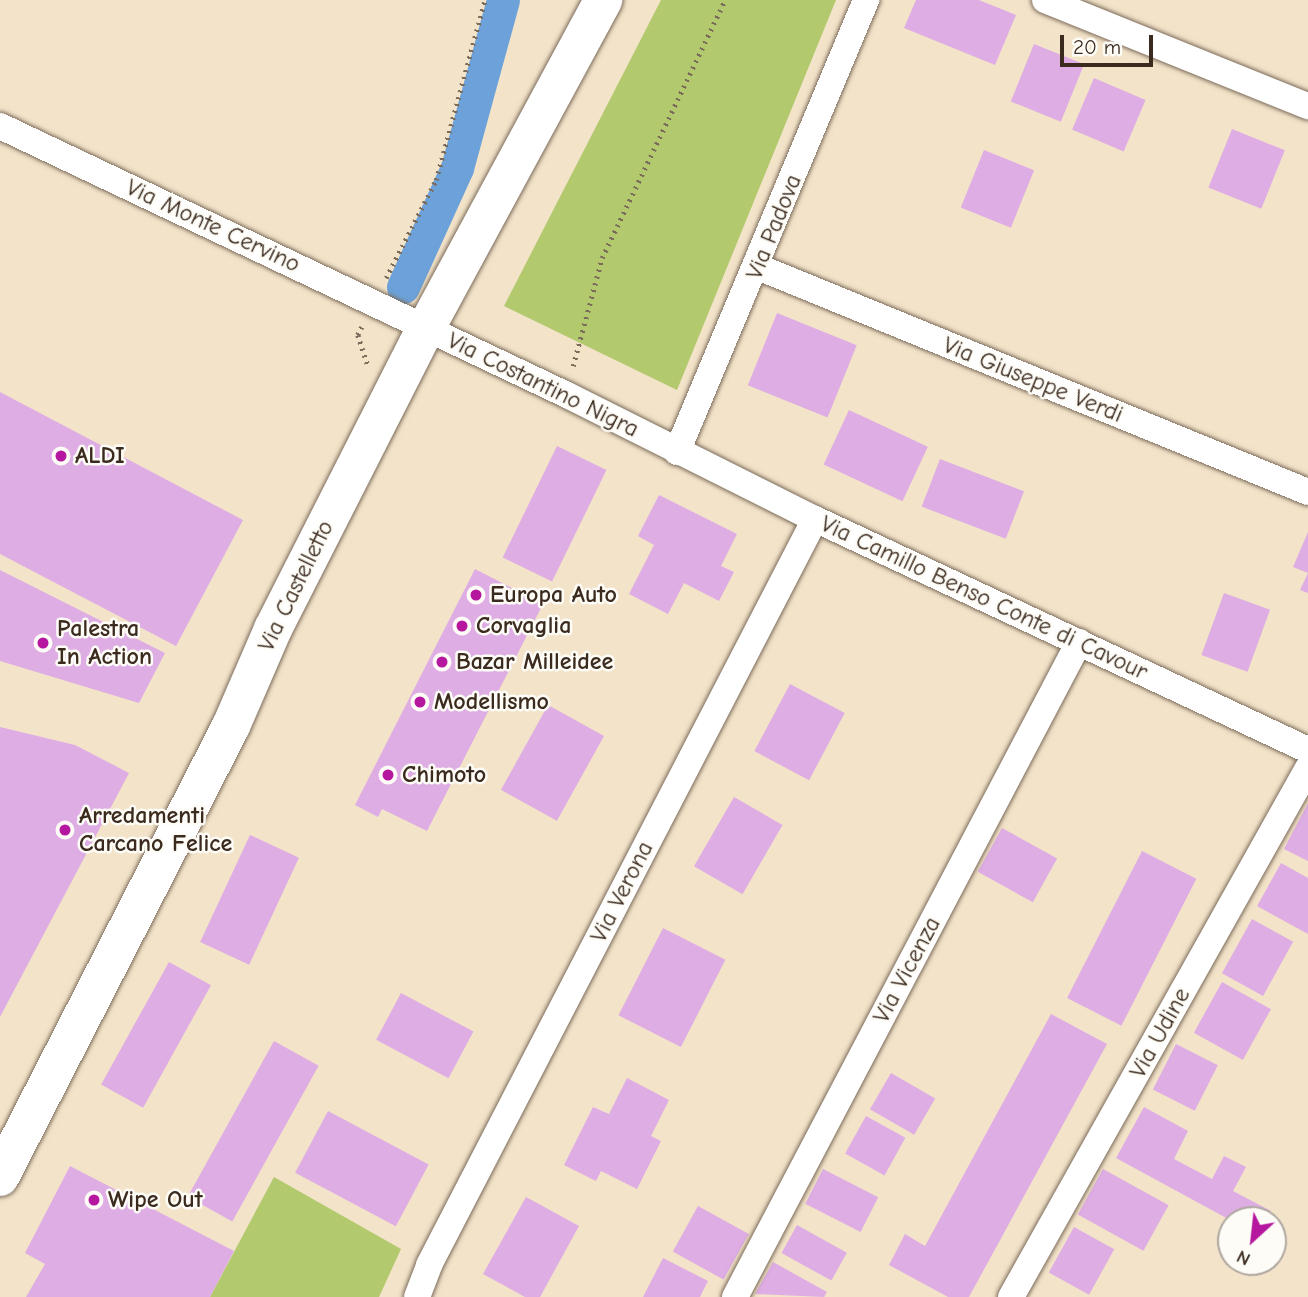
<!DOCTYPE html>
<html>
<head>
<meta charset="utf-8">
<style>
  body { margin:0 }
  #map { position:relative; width:1308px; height:1297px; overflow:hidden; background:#f3e3c9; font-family:"Comic Neue",sans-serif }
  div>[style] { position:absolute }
  .green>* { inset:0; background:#b2c96e }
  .canal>* { height:33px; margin:-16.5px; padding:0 16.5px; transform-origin:16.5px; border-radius:16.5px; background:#6ca2d9 }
  .building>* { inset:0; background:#deade4; transform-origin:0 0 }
  .path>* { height:4.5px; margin-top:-2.25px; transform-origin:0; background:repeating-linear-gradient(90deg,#7b6b5a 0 2px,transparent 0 7px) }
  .roads { filter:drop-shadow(0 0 2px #7b6b5a) drop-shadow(0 0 2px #7b6b5a) }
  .minor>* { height:26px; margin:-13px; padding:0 13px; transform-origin:13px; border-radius:13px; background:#fff }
  .secondary>* { height:38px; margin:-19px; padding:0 19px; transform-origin:19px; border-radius:19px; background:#fff }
  .dots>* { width:19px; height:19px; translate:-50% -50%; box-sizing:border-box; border:4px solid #fdfcf7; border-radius:50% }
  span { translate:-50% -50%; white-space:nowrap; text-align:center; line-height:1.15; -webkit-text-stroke:5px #fdfcf7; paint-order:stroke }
  .street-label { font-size:24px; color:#3b2a1e }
  .poi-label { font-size:24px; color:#3b2a1e; font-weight:700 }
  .left { translate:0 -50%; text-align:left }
  .north { position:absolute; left:1217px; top:1206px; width:70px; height:70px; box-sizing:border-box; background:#fdfcf7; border:2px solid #afa8a0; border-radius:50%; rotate:207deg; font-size:19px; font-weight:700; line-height:28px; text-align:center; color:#3b2a1e }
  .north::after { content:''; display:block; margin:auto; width:24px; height:32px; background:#b5179e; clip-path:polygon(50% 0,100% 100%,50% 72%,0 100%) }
  .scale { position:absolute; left:1060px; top:35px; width:93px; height:32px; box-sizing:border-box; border:4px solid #3b2a1e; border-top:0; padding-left:9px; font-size:21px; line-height:24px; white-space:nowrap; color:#3b2a1e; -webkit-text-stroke:5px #fdfcf7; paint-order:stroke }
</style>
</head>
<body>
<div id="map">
  <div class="green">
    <div style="clip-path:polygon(661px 0,836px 0,677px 390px,504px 306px)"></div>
    <div style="clip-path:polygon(274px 1177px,401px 1249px,379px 1297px,210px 1297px)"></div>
  </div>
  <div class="canal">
    <div style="left:403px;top:287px;width:131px;rotate:-65.6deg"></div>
    <div style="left:457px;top:168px;width:174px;rotate:-74.7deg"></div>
  </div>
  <div class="building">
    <div style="clip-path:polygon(916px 0,979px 0,1016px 15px,995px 65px,904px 28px)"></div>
    <div style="left:1034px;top:44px;width:54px;height:62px;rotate:22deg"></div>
    <div style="left:1094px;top:78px;width:56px;height:56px;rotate:23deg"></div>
    <div style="left:1232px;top:129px;width:57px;height:63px;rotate:22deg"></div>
    <div style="left:984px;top:150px;width:54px;height:62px;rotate:22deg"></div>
    <div style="left:777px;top:313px;width:86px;height:78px;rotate:22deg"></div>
    <div style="clip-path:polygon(0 392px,243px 520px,176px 646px,0 554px)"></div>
    <div style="left:849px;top:410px;width:87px;height:60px;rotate:25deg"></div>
    <div style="left:557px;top:446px;width:55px;height:124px;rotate:26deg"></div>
    <div style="left:940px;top:459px;width:90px;height:51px;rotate:21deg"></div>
    <div style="clip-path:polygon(659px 495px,737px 534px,721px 566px,734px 572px,719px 601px,684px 583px,668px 614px,629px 594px,654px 545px,638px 536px)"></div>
    <div style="clip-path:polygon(1308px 532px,1308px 593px,1300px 590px,1308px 573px,1293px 567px)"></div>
    <div style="clip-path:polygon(475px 569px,543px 604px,427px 831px,382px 809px,378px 817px,355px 805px)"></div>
    <div style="clip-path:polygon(0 570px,165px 653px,139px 703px,0 661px)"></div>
    <div style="left:1224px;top:593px;width:49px;height:66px;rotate:20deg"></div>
    <div style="left:790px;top:684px;width:62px;height:76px;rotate:28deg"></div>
    <div style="left:548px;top:705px;width:64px;height:97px;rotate:29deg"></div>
    <div style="clip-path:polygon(0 727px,75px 745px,129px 773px,0 1017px)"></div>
    <div style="left:734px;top:797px;width:56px;height:80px;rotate:30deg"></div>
    <div style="clip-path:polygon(1308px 803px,1308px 861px,1284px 849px)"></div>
    <div style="left:1002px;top:828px;width:63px;height:50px;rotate:29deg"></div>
    <div style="left:250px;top:835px;width:54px;height:118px;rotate:25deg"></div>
    <div style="left:1142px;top:851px;width:61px;height:165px;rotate:27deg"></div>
    <div style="clip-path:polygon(1281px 863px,1308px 878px,1308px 934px,1257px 906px)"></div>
    <div style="left:1252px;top:919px;width:47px;height:62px;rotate:29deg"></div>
    <div style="left:663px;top:928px;width:70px;height:98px;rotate:27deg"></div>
    <div style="left:169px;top:962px;width:48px;height:140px;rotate:29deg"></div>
    <div style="left:1222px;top:982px;width:56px;height:58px;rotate:29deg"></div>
    <div style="left:401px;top:993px;width:82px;height:53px;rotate:28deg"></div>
    <div style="clip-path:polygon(1051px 1014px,1107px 1044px,969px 1297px,948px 1297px,889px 1265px,905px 1234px,925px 1246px)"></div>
    <div style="left:274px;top:1041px;width:51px;height:178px;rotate:29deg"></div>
    <div style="left:1176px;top:1044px;width:47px;height:51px;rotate:27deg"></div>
    <div style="left:891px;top:1073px;width:51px;height:42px;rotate:30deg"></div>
    <div style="clip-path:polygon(627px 1078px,669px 1100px,651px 1136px,661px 1141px,637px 1189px,601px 1171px,596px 1181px,564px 1165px,593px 1107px,609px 1114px)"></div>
    <div style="clip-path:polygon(1144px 1107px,1188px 1131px,1174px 1159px,1212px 1179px,1224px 1156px,1246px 1167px,1233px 1191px,1271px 1211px,1267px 1220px,1230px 1220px,1116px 1158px)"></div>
    <div style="left:328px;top:1111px;width:114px;height:70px;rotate:28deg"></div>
    <div style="left:866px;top:1116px;width:45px;height:43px;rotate:29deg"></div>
    <div style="clip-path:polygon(70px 1166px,234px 1251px,210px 1297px,26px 1297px,45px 1264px,25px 1253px)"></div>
    <div style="left:823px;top:1169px;width:62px;height:39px;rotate:27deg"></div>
    <div style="left:1103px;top:1169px;width:75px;height:52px;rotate:29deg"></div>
    <div style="clip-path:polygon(526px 1197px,579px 1226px,540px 1297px,525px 1297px,483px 1274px)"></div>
    <div style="left:698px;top:1206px;width:58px;height:52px;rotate:29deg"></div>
    <div style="left:797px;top:1225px;width:57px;height:32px;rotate:29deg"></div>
    <div style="left:1074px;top:1227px;width:46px;height:52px;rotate:29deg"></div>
    <div style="clip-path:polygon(663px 1258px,708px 1281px,700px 1297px,643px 1297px)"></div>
    <div style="clip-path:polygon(773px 1262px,827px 1292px,824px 1297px,755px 1294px)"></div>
  </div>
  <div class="path">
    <div style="left:386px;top:278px;width:110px;rotate:-63deg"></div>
    <div style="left:436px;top:180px;width:187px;rotate:-74.8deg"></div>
    <div style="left:362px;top:327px;width:9px;rotate:117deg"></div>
    <div style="left:358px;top:335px;width:32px;rotate:72deg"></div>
    <div style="left:573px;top:366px;width:112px;rotate:-75deg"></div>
    <div style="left:602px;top:258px;width:286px;rotate:-64.5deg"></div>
  </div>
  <div class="roads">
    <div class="minor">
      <div style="left:1045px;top:0;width:284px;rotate:22deg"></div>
      <div style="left:0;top:126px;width:628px;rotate:25.38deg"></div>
      <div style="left:567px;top:395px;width:277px;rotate:26.6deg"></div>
      <div style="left:815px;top:519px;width:544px;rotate:25.11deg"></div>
      <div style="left:758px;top:267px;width:594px;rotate:22.25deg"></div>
      <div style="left:677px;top:452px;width:490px;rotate:-67.3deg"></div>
      <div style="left:417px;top:1297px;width:34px;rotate:-69deg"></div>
      <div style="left:429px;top:1265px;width:840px;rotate:-62.64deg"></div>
      <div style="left:735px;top:1297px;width:740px;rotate:-62.29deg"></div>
      <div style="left:1011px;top:1297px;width:607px;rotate:-60.69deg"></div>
    </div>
    <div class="secondary">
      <div style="left:0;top:1177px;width:507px;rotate:-62.88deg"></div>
      <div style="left:231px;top:726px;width:106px;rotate:-66.6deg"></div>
      <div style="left:273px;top:629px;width:338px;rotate:-63.1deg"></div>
      <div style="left:426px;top:328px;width:373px;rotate:-61.6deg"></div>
    </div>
  </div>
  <div class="dots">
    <div style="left:61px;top:456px;background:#b5179e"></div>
    <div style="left:476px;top:595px;background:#b5179e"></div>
    <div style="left:462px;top:626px;background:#b5179e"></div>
    <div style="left:43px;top:643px;background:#b5179e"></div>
    <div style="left:442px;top:662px;background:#b5179e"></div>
    <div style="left:420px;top:702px;background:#b5179e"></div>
    <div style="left:388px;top:775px;background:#b5179e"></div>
    <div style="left:65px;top:830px;background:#b5179e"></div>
    <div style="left:94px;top:1200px;background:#b5179e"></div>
  </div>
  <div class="street-label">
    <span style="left:213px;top:226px;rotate:25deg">Via Monte Cervino</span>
    <span style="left:774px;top:227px;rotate:-68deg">Via Padova</span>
    <span style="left:1033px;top:380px;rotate:22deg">Via Giuseppe Verdi</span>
    <span style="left:543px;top:385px;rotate:26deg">Via Costantino Nigra</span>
    <span style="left:296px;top:586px;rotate:-64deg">Via Castelletto</span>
    <span style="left:984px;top:598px;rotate:25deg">Via Camillo Benso Conte di Cavour</span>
    <span style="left:622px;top:892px;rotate:-63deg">Via Verona</span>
    <span style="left:907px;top:970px;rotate:-62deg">Via Vicenza</span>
    <span style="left:1160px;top:1033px;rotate:-61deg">Via Udine</span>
  </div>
  <div class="poi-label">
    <span class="left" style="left:75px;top:456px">ALDI</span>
    <span class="left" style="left:490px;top:595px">Europa Auto</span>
    <span class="left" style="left:476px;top:626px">Corvaglia</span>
    <span class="left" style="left:57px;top:643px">Palestra<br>In Action</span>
    <span class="left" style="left:456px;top:662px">Bazar Milleidee</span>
    <span class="left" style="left:434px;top:702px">Modellismo</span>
    <span class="left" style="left:402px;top:775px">Chimoto</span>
    <span class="left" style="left:79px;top:830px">Arredamenti<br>Carcano Felice</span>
    <span class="left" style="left:108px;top:1200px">Wipe Out</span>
  </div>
  <div class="north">N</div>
  <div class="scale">20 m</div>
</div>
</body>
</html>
